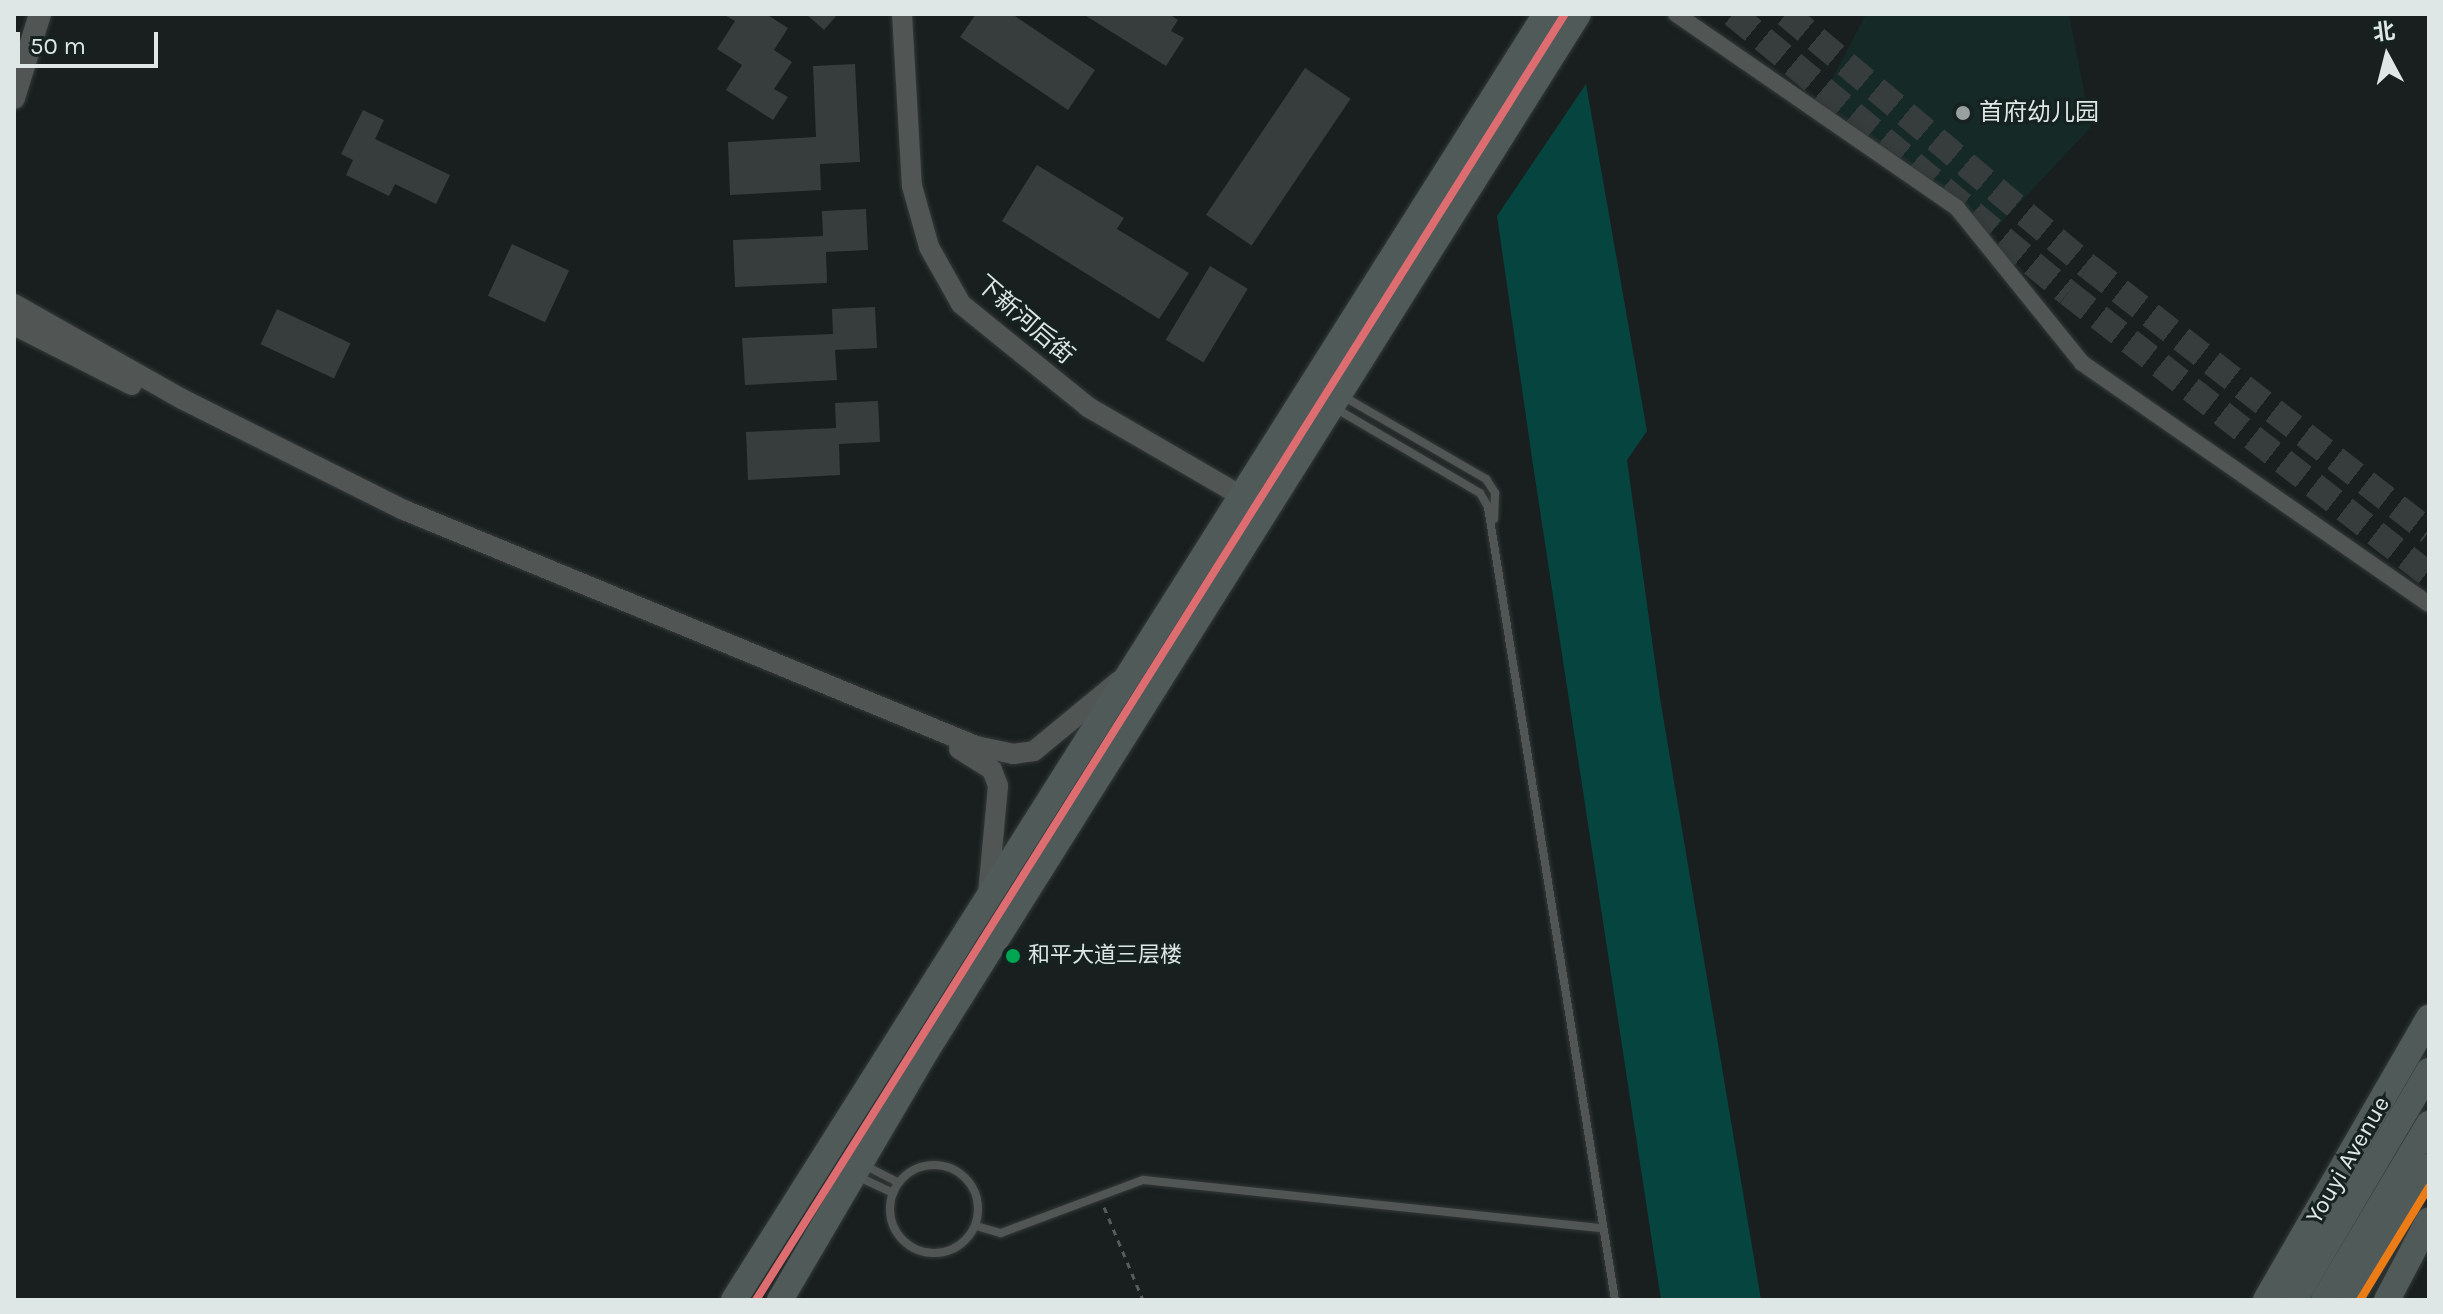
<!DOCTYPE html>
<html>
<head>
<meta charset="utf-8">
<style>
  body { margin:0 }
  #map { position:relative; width:2443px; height:1314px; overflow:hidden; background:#181f1e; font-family:Karla,"Noto Sans SC",sans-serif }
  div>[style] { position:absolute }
  .built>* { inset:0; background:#152926 }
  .green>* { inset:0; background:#06453f }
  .building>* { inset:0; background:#373d3c; transform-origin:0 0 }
  .primary-tunnel>* { height:26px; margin-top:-13px; transform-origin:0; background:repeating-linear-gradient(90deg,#363d3c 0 26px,transparent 0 39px) }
  .path>* { height:3px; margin-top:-1.5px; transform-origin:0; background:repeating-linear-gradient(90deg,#575b5a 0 6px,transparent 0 12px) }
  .roads { filter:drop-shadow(0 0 2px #343838) drop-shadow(0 0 2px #343838) }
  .service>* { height:8px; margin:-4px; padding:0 4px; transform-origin:4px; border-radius:4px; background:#515655 }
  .service>.ring { margin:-4px; padding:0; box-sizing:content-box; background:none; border:8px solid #515655; border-radius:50% }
  .minor>* { height:16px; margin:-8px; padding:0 8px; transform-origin:8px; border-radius:8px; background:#515655 }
  .tertiary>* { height:20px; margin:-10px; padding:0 10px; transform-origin:10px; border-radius:10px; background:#515655 }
  .secondary>* { height:22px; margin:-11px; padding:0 11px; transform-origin:11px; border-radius:11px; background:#515655 }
  .primary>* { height:26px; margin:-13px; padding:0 13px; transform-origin:13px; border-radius:13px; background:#4f5a59 }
  .metro-1>* { height:8px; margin:-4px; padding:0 4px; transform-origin:4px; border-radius:4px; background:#de6d71 }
  .metro-2>* { height:8px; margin:-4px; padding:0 4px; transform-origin:4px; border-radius:4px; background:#eb7c16 }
  .dots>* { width:22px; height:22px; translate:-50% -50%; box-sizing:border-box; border:4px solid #152220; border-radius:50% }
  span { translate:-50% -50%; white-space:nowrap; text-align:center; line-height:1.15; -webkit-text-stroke:6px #152220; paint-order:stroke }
  .bus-label { font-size:22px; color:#dfe7e6 }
  .left { translate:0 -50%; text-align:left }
  .poi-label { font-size:24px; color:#dfe7e6 }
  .street-label { font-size:24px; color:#dfe7e6 }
  .frame { position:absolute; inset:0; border:16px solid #dfe7e6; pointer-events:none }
  .north { position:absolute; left:2347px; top:16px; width:80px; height:80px; -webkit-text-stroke:6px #152220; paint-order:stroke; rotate:353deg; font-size:22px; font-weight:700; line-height:32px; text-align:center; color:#dfe7e6 }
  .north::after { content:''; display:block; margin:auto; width:28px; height:36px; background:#dfe7e6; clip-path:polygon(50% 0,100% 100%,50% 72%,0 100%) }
  .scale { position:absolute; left:16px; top:32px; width:142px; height:36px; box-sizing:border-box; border:4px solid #dfe7e6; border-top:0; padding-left:10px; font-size:24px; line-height:28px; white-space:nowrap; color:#dfe7e6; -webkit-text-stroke:6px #152220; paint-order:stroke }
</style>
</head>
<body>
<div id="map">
  <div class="built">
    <div style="clip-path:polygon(1866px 14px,2069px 14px,2091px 127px,1986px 239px,1969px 214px,1821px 100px)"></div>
  </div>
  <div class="green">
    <div style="clip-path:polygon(1586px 84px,1647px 431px,1627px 460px,1660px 698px,1761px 1300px,1661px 1300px,1533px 465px,1497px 216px)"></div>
  </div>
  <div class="building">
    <div style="clip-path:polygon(723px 14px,766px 14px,788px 28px,774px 50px,792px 62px,774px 89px,788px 97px,773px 120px,726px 90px,742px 65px,717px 49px,735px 21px)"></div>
    <div style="clip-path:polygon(806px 14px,838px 14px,824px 30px)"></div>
    <div style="clip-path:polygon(976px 14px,1012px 14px,1095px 70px,1068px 110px,960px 37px)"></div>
    <div style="clip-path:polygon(1083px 14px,1169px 14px,1178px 20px,1171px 31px,1184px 38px,1166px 66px)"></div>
    <div style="clip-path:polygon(855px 64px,860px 162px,820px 164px,821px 190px,730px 195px,728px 142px,816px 137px,813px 66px)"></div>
    <div style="left:1305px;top:68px;width:55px;height:177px;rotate:34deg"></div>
    <div style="clip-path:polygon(363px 110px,384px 120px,375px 139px,450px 175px,436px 204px,395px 184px,389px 196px,346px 175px,353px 160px,341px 154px)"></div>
    <div style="clip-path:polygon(1037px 165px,1124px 218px,1117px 229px,1189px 273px,1159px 319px,1002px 221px)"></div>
    <div style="clip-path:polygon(866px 209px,868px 250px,826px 252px,827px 283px,735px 287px,733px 240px,823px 236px,822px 211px)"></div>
    <div style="left:512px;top:244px;width:63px;height:57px;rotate:25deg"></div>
    <div style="left:1210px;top:266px;width:44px;height:86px;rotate:31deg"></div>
    <div style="clip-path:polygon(875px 307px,877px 348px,835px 350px,837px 380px,745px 385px,742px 338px,833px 334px,832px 309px)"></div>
    <div style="left:277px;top:309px;width:81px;height:39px;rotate:25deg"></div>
    <div style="clip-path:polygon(878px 401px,880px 442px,839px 444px,840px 475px,748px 480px,746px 432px,836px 428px,835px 403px)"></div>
  </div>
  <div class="primary-tunnel">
    <div style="left:1733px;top:14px;width:436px;rotate:39.8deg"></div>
    <div style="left:2068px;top:293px;width:458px;rotate:38deg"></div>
    <div style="left:1786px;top:14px;width:395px;rotate:39.9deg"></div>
    <div style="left:2089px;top:267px;width:431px;rotate:37.9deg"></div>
  </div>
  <div class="path">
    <div style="left:1104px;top:1207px;width:101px;rotate:67.2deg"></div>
  </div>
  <div class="roads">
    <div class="service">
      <div style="left:1341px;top:395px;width:168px;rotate:30.1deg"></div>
      <div style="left:1486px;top:479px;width:17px;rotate:57deg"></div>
      <div style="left:1495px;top:493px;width:26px;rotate:92deg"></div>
      <div style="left:1335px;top:408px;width:168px;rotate:30.4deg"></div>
      <div style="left:1480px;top:493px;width:16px;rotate:60deg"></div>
      <div style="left:1488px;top:507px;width:803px;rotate:80.9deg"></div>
      <div class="ring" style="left:890px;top:1165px;width:80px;height:80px"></div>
      <div style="left:864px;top:1165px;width:39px;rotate:27deg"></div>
      <div style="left:859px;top:1177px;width:38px;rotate:25deg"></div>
      <div style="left:976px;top:1226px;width:26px;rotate:16deg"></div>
      <div style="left:1001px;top:1233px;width:152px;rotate:-20.5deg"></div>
      <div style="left:1143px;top:1180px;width:462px;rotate:6deg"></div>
    </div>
    <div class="minor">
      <div style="left:1676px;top:14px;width:341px;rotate:34.6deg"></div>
      <div style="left:1957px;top:208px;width:199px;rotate:51.1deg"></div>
      <div style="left:2082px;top:363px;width:422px;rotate:34.8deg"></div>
    </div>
    <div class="tertiary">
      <div style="left:902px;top:14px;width:172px;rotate:86.7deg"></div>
      <div style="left:912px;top:186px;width:63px;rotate:74.4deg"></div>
      <div style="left:929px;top:247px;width:65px;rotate:60.7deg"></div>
      <div style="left:961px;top:304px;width:164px;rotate:39deg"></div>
      <div style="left:1088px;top:407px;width:190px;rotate:30.1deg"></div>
      <div style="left:14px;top:304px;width:193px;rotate:29.5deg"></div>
      <div style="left:182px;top:399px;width:248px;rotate:26.6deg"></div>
      <div style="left:404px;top:510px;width:619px;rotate:22.42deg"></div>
      <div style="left:976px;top:746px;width:38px;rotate:12deg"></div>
      <div style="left:1013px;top:754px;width:21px;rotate:-8deg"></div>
      <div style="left:1034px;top:751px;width:110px;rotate:-39.5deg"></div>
      <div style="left:14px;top:325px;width:132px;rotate:27deg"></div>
      <div style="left:959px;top:749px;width:39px;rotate:32deg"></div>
      <div style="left:992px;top:770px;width:17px;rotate:69deg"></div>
      <div style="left:998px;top:786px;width:107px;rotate:95.3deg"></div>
    </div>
    <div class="secondary">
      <div style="left:14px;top:98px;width:88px;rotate:-72.8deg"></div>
    </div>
    <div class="primary">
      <div style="left:734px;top:1300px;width:1521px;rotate:-57.73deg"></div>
      <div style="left:780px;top:1300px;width:289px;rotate:-59.6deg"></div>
      <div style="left:926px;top:1051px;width:1225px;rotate:-57.84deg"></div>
      <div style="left:2266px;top:1300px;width:326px;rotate:-60deg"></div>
      <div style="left:2294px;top:1300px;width:266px;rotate:-59.5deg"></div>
      <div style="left:2324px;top:1300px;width:205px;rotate:-59.2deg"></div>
      <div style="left:2350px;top:1300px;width:155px;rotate:-59.3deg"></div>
      <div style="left:2387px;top:1300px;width:90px;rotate:-62.3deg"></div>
    </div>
  </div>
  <div class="metro-1">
    <div style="left:756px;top:1300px;width:1519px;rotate:-57.83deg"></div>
  </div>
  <div class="metro-2">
    <div style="left:2360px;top:1300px;width:132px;rotate:-58.6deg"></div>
  </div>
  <div class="dots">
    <div style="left:1963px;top:113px;background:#99a1a0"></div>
    <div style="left:1013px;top:956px;background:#00a651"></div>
  </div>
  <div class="bus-label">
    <span class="left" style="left:1028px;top:956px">和平大道三层楼</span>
  </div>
  <div class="poi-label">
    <span class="left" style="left:1979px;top:113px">首府幼儿园</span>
  </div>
  <div class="street-label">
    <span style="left:1025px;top:320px;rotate:41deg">下新河后街</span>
    <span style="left:2348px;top:1160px;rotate:-60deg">Youyi Avenue</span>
  </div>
  <div class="frame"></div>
  <div class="north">北</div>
  <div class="scale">50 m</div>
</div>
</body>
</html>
